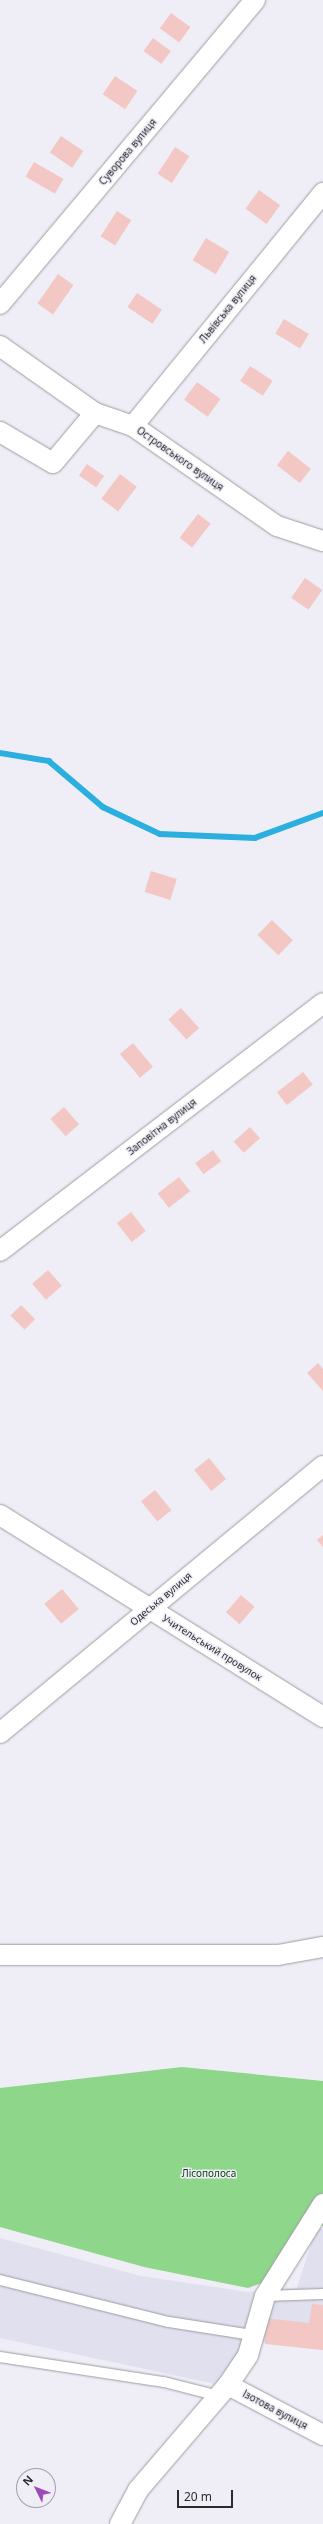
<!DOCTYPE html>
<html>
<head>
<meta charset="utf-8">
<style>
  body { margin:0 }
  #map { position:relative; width:323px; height:2524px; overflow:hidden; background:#efeef7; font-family:"Noto Sans",sans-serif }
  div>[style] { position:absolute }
  .built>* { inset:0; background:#e0e0ef }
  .forest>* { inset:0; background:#8ed68a }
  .stream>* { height:5.5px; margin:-2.75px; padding:0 2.75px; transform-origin:2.75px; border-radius:2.75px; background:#2bafdf }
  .building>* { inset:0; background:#f3c7c3; transform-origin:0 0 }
  .roads { filter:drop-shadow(0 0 1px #9c9ca3) drop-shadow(0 0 1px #9c9ca3) }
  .lane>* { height:10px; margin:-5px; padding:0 5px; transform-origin:5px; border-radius:5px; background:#fff }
  .street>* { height:20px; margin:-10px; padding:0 10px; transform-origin:10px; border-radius:10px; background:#fff }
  span { translate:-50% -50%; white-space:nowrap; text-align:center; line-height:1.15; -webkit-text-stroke:3px #efeef7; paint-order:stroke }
  .street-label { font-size:10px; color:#2b2b2e }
  .park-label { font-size:10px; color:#0d400e }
  .north { position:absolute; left:16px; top:2468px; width:40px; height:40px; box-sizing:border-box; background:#efeef7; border:1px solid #a1a0a7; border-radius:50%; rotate:313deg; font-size:11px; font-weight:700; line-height:16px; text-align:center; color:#2b2b2e }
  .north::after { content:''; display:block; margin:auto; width:14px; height:18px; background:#9f4ab8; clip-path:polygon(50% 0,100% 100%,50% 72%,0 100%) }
  .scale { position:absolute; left:177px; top:2490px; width:56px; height:18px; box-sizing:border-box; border:2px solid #2b2b2e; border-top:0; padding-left:5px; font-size:12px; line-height:14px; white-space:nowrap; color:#2b2b2e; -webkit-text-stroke:3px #efeef7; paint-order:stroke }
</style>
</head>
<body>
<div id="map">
  <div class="built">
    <div style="clip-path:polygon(316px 2228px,323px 2229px,323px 2350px,247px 2341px,215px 2384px,0 2338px,0 2238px,141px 2276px,248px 2292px,297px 2288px)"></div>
  </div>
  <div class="forest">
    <div style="clip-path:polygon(182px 2067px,323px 2081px,323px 2226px,315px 2225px,275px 2260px,267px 2281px,248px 2288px,144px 2267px,0 2227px,0 2088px)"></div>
  </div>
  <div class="stream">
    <div style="left:0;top:753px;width:50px;rotate:9.3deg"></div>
    <div style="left:49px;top:761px;width:71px;rotate:40.4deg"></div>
    <div style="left:103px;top:807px;width:63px;rotate:25.3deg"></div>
    <div style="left:160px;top:834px;width:95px;rotate:2.4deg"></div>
    <div style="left:255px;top:838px;width:72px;rotate:-20.2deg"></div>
  </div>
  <div class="building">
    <div style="left:171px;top:13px;width:24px;height:19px;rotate:36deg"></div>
    <div style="left:153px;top:38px;width:22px;height:16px;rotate:36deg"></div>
    <div style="left:115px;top:76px;width:27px;height:22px;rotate:34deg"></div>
    <div style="left:61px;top:136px;width:27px;height:20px;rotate:34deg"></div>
    <div style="left:175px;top:147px;width:17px;height:32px;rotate:33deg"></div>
    <div style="left:34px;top:162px;width:34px;height:17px;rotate:30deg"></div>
    <div style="left:259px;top:190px;width:26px;height:23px;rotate:36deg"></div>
    <div style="left:117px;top:211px;width:17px;height:30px;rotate:33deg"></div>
    <div style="left:206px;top:238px;width:27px;height:26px;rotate:31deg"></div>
    <div style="left:58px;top:274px;width:19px;height:36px;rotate:35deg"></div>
    <div style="left:137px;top:293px;width:30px;height:17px;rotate:34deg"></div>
    <div style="left:284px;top:319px;width:29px;height:17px;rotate:31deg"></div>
    <div style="left:250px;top:366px;width:27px;height:18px;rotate:33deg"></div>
    <div style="left:197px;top:382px;width:29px;height:22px;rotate:36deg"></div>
    <div style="left:288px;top:451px;width:29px;height:18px;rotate:38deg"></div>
    <div style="left:87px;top:464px;width:21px;height:14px;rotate:35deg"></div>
    <div style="left:120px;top:474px;width:21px;height:31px;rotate:37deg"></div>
    <div style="left:198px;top:514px;width:16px;height:30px;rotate:38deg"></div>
    <div style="left:305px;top:578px;width:21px;height:24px;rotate:35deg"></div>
    <div style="left:151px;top:871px;width:27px;height:22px;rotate:17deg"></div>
    <div style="left:272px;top:920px;width:29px;height:21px;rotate:44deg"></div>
    <div style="left:181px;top:1008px;width:27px;height:17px;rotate:48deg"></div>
    <div style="left:133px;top:1043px;width:31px;height:17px;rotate:50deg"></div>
    <div style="left:303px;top:1072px;width:16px;height:33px;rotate:52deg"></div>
    <div style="left:64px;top:1107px;width:23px;height:18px;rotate:49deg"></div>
    <div style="left:250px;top:1127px;width:15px;height:22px;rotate:48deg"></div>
    <div style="left:213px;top:1150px;width:14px;height:22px;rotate:54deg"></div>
    <div style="left:179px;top:1177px;width:18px;height:27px;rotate:52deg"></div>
    <div style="left:131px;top:1212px;width:24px;height:18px;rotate:52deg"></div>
    <div style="left:48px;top:1270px;width:21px;height:21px;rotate:49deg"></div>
    <div style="left:21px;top:1305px;width:20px;height:15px;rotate:45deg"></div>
    <div style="clip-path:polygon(318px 1363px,323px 1369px,323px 1391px,307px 1373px)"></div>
    <div style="left:209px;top:1458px;width:27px;height:19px;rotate:51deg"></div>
    <div style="left:155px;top:1490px;width:26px;height:18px;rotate:51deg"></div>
    <div style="clip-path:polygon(323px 1535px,323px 1547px,317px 1540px)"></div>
    <div style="left:62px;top:1589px;width:26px;height:23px;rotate:50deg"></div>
    <div style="left:241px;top:1595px;width:18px;height:23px;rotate:41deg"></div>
    <div style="clip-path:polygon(312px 2304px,323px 2305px,323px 2350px,265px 2344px,264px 2318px,309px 2323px)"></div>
  </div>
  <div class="roads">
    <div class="lane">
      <div style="left:0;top:2280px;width:174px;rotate:14deg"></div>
      <div style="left:169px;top:2322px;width:84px;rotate:8.9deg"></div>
      <div style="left:265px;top:2296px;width:58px;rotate:-2deg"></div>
      <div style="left:0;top:2357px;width:166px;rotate:8.7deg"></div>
      <div style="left:164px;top:2382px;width:57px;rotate:14.3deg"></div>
    </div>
    <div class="street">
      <div style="left:0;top:304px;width:397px;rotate:-50deg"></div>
      <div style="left:0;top:346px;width:116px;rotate:35.2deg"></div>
      <div style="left:95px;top:413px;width:40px;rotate:18.9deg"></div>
      <div style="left:133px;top:426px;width:175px;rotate:34.8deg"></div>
      <div style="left:277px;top:526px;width:48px;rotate:18.1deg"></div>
      <div style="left:133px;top:426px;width:301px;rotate:-50.8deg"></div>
      <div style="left:0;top:432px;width:61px;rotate:30.3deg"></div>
      <div style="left:53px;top:463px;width:65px;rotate:-50deg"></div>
      <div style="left:0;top:1251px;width:407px;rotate:-37.5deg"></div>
      <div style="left:0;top:1515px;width:381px;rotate:32deg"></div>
      <div style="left:0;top:1733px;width:419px;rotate:-39.6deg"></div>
      <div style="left:0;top:1955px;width:278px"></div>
      <div style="left:278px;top:1955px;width:46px;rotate:-10.1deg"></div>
      <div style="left:228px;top:2385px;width:107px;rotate:27.8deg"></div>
      <div style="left:120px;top:2524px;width:38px;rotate:-62deg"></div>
      <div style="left:138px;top:2490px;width:138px;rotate:-49.4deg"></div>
      <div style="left:228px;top:2385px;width:36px;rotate:-56deg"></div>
      <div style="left:248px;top:2355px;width:61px;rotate:-73.9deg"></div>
      <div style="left:265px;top:2296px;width:109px;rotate:-57.8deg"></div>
    </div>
  </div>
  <div class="street-label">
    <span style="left:128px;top:152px;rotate:-50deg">Суворова вулиця</span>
    <span style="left:228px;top:309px;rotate:-51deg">Львівська вулиця</span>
    <span style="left:180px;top:459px;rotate:35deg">Островського вулиця</span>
    <span style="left:162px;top:1127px;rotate:-38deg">Заповітна вулиця</span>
    <span style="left:161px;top:1599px;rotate:-40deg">Одеська вулиця</span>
    <span style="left:212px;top:1648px;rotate:32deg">Учительський провулок</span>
    <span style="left:275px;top:2410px;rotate:28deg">Ізотова вулиця</span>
  </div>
  <div class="park-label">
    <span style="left:209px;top:2174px">Лісополоса</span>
  </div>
  <div class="north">N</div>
  <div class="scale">20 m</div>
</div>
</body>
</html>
